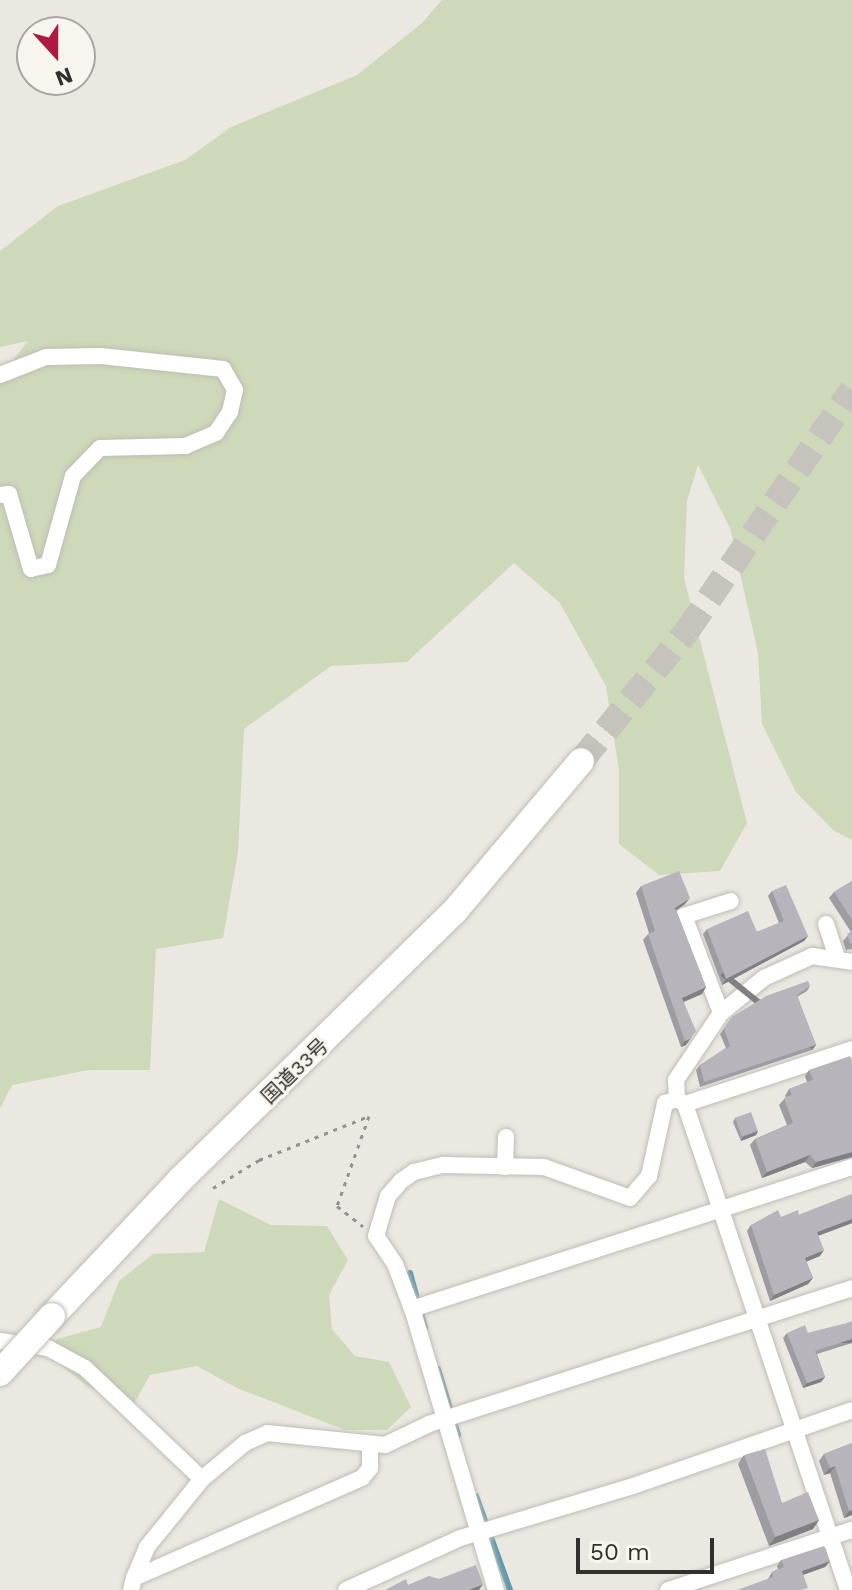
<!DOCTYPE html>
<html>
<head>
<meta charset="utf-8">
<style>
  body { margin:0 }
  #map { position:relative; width:852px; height:1590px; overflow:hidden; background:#ebe8e1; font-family:"Work Sans","Noto Sans JP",sans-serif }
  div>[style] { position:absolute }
  .green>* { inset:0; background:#cdd9b8 }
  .stream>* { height:6px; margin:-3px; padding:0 3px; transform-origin:3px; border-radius:3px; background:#5f9aad }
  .trunk-tunnel>* { height:26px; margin-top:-13px; transform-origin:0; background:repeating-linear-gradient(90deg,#c6c3bd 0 26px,transparent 0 39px) }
  .path>* { height:3px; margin-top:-1.5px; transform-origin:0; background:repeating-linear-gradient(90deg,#94928d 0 4px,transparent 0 10px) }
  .roads { filter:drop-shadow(0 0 2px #bfbcb5) drop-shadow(0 0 2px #bfbcb5) }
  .minor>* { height:16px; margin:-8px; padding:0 8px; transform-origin:8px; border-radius:8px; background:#fff }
  .trunk>* { height:26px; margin:-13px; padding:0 13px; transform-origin:13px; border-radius:13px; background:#fff }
  .bridges { filter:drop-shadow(0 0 2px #bfbcb5) drop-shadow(0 0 2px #bfbcb5) }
  .trunk-bridge>* { height:26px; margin:-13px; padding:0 13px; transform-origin:13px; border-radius:13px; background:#fff }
  .wall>* { inset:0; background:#9d9ca1 }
  .shaded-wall>* { inset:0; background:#807f83; transform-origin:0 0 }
  .building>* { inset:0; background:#b7b5bb; transform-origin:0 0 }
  span { translate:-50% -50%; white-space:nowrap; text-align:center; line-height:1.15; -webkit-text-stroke:6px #f8f5ef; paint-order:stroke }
  .street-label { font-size:20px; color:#31302d }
  .north { position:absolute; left:16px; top:16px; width:80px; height:80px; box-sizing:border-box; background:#f8f5ef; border:2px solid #a8a6a1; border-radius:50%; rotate:159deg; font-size:22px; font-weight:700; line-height:32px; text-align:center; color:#31302d }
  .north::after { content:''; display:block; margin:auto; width:28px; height:36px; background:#ae1941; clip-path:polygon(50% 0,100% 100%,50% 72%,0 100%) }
  .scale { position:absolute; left:576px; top:1538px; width:138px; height:36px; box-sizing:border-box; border:4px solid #31302d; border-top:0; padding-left:10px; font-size:24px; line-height:28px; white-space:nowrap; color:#31302d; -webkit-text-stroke:6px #f8f5ef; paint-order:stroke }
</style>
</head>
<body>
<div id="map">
  <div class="green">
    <div style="clip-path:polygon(442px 0,852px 0,852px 840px,833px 830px,796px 792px,762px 724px,758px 653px,730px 528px,698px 465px,687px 501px,684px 578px,747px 823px,720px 871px,659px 875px,619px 844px,619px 771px,606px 686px,560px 603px,514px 563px,407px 662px,331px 666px,244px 729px,238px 852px,223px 938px,156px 949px,150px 1070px,89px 1070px,12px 1085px,0 1109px,0 377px,28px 341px,0 347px,0 251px,58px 206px,185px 160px,231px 127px,357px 75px,422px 23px)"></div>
    <div style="clip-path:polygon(219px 1199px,271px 1225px,327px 1226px,348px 1260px,329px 1295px,332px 1329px,355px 1356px,389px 1362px,411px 1407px,387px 1430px,345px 1430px,237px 1388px,197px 1366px,150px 1375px,134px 1404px,88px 1387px,49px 1355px,57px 1339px,101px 1327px,119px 1281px,153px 1254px,204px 1252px)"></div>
  </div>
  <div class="stream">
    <div style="left:410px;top:1273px;width:57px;rotate:74.7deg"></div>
    <div style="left:438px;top:1369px;width:69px;rotate:73.1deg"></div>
    <div style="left:476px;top:1496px;width:100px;rotate:70.1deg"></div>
  </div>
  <div class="trunk-tunnel">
    <div style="left:581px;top:761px;width:168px;rotate:-50.8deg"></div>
    <div style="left:687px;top:631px;width:292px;rotate:-55.6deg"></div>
  </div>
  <div class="path">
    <div style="left:213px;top:1188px;width:54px;rotate:-31.3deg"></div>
    <div style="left:259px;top:1160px;width:118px;rotate:-21.8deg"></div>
    <div style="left:369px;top:1116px;width:96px;rotate:109.6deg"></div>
    <div style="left:337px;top:1206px;width:33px;rotate:38deg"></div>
  </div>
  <div class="roads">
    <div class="minor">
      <div style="left:0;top:375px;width:49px;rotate:-21.4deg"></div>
      <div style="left:46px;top:357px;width:55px;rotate:-1deg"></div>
      <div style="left:101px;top:356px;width:123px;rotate:6.1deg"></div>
      <div style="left:223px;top:369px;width:24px;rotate:60deg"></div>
      <div style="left:235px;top:390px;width:23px;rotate:103deg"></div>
      <div style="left:230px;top:412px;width:25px;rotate:124deg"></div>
      <div style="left:216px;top:433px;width:33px;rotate:157deg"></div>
      <div style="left:186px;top:446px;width:86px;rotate:178.7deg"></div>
      <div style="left:100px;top:448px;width:39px;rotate:134deg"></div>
      <div style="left:73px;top:476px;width:92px;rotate:105.7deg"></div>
      <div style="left:48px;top:565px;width:17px;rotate:167deg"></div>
      <div style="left:31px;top:569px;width:78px;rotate:-106.3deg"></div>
      <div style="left:9px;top:494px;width:9px;rotate:174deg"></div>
      <div style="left:826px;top:924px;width:36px;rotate:72deg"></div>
      <div style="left:721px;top:1013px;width:104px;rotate:-110.9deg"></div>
      <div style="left:684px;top:916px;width:49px;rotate:-17.7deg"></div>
      <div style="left:685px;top:1104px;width:176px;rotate:-18.2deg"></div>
      <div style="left:505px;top:1167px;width:30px;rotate:-88deg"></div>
      <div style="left:412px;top:1309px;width:48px;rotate:-110.7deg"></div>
      <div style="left:395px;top:1264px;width:34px;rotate:-124deg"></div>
      <div style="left:376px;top:1236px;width:42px;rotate:-73.3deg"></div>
      <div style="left:388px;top:1196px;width:20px;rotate:-49deg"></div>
      <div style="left:401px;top:1181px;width:16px;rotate:-35deg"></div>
      <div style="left:414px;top:1172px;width:30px;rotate:-14deg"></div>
      <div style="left:443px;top:1165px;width:101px;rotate:1.1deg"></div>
      <div style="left:544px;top:1167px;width:91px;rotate:19.8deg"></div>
      <div style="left:630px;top:1198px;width:29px;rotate:-49deg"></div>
      <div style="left:649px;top:1176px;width:75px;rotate:-77.6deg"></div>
      <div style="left:665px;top:1103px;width:13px;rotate:-18deg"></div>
      <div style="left:0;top:1341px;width:49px;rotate:8.3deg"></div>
      <div style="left:48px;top:1348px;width:42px;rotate:28.4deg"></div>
      <div style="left:85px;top:1368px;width:161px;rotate:43.5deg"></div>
      <div style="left:202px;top:1479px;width:56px;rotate:-39.9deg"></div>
      <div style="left:245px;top:1443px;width:24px;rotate:-24deg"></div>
      <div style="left:267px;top:1433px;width:119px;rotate:5.8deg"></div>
      <div style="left:385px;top:1445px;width:49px;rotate:-25.5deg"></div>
      <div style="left:429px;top:1424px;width:444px;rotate:-17.8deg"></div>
      <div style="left:134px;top:1578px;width:34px;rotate:-67deg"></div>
      <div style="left:147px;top:1547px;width:87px;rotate:-51deg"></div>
      <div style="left:131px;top:1590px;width:12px;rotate:-76deg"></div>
      <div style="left:134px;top:1578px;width:249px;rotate:-23.7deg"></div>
      <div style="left:362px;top:1478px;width:13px;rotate:-51deg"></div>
      <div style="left:370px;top:1468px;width:21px;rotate:-90deg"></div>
      <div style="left:346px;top:1590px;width:125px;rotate:-24.5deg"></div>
      <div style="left:460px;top:1538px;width:181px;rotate:-16.7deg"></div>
      <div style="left:633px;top:1486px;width:232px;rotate:-19.1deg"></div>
      <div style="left:496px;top:1590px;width:293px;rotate:-106.6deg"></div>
      <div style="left:412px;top:1309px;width:462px;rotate:-17.9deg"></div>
      <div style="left:668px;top:1590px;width:194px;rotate:-18.1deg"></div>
      <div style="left:848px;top:1590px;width:401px;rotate:-108.5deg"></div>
      <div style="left:721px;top:1210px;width:112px;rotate:-108.8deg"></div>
      <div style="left:685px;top:1104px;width:9px;rotate:-148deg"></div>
      <div style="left:677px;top:1099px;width:19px;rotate:-93deg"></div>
      <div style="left:676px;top:1080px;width:81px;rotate:-56.1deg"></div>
      <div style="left:721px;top:1013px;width:55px;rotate:-39.1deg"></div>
      <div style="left:764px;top:978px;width:53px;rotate:-24.6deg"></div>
      <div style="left:812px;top:956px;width:40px;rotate:8.5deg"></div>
    </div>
    <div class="trunk">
      <div style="left:52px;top:1316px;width:188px;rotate:-46.7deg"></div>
      <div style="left:181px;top:1179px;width:382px;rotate:-44.4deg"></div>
      <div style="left:454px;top:912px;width:197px;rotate:-49.9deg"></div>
    </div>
  </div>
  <div class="bridges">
    <div class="trunk-bridge">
      <div style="left:0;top:1373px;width:77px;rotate:-47.6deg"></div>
    </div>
  </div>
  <div class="wall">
    <div style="clip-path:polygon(852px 881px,852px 949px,846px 950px,843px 941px,851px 932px,829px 898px,834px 892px)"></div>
    <div style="clip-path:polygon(641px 886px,685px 904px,676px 910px,706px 987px,702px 994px,684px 1002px,686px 1045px,681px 1047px,643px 940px,649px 933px,636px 893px)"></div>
    <div style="clip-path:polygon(772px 891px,808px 936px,804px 941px,722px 985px,703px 934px,707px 929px,757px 932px,779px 923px,768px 896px)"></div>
    <div style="clip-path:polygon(810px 986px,807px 991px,797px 997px,816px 1045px,812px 1050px,700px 1087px,696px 1070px,700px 1065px,726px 1048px,720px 1034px,732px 1017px)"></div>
    <div style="clip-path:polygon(852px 1062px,852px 1157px,812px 1168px,805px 1162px,762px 1178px,750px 1145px,755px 1139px,787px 1125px,779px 1105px,786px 1097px,785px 1096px,789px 1089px,807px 1082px,805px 1076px,809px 1070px)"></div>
    <div style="clip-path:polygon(735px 1118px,758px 1131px,756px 1135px,741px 1141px,733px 1122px)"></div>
    <div style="clip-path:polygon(852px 1194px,852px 1223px,818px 1236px,820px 1256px,806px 1261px,813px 1278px,808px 1284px,770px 1301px,747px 1231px,751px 1225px,781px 1217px,799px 1215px)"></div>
    <div style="clip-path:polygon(844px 1324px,852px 1343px,817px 1354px,825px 1377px,821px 1382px,803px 1388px,783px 1338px,787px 1333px,808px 1333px)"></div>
    <div style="clip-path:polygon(852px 1443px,852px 1515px,844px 1518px,830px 1473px,824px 1475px,819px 1461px,824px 1454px)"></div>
    <div style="clip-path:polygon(744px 1455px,782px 1503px,819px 1520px,813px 1529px,769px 1546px,738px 1464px)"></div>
    <div style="clip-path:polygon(781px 1560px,830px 1561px,825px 1567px,803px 1575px,768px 1579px,772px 1572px,778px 1569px,777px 1566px)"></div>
  </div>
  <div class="shaded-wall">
    <div style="clip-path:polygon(690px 898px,685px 904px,671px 914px,675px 908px)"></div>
    <div style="clip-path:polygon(808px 936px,804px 941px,722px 985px,726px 979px)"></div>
    <div style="clip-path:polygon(706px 987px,702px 994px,678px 1004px,682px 998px)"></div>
    <div style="clip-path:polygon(691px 1038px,686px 1045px,681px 1047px,685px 1041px)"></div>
    <div style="left:816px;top:1045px;width:6px;height:118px;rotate:129deg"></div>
    <div style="clip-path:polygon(758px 1131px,756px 1135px,741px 1141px,743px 1137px)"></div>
    <div style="clip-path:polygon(852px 1152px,852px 1157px,812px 1168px,816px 1162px)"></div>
    <div style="clip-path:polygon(810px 1155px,805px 1162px,762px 1178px,767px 1172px)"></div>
    <div style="clip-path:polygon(852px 1219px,852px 1223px,812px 1238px,817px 1232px)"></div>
    <div style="clip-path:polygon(824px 1250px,820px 1256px,801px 1264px,805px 1258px)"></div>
    <div style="clip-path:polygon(813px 1278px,808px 1284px,770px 1301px,774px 1295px)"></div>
    <div style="left:852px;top:1339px;width:4px;height:39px;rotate:90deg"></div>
    <div style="clip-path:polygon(825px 1377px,821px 1382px,803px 1388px,807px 1383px)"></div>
    <div style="clip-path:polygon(835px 1466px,830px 1473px,824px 1475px,830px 1468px)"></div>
    <div style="clip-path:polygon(852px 1510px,852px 1515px,844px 1518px,849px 1511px)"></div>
    <div style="clip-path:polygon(819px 1520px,813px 1529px,769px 1546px,775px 1537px)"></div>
    <div style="clip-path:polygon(830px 1561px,825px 1567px,797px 1577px,802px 1571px)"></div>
    <div style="clip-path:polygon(483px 1584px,479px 1590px,468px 1590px)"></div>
  </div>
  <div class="building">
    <div style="clip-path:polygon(679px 871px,690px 898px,675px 908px,706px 987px,682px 998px,696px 1031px,691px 1038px,685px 1041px,648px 934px,655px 931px,641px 886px)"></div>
    <div style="clip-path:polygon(852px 881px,852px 920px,834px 892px)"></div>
    <div style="clip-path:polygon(786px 885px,808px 936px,726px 979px,707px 929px,748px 911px,757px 932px,784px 921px,772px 891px)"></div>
    <div style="clip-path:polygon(852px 931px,852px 943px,850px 944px,847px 934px)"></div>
    <div style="clip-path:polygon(808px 981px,810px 986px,797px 995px,816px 1045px,704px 1082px,700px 1065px,730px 1046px,724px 1029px,732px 1017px,766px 996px)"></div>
    <div style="clip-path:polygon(850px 1056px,852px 1062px,852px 1152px,816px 1162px,810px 1155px,767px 1172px,755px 1139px,793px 1123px,784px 1098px,792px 1095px,789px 1089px,813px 1080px,809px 1070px)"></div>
    <div style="left:751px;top:1112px;width:20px;height:17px;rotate:70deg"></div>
    <div style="clip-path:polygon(852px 1194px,852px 1219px,817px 1232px,824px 1250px,805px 1258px,813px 1278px,774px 1295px,751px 1225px,778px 1210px,781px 1217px,798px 1210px,799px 1215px)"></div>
    <div style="clip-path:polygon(852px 1321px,852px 1339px,815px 1351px,825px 1377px,807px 1383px,787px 1333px,805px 1325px,808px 1333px,844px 1324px)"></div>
    <div style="clip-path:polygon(852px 1443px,852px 1510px,849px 1511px,835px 1466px,830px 1468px,824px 1454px)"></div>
    <div style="clip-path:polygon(765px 1449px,782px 1503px,808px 1492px,819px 1520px,775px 1537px,744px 1455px)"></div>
    <div style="clip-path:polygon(824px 1546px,830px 1561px,802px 1571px,808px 1588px,801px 1590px,737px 1590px,773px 1577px,772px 1572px,784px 1567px,781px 1560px)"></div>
    <div style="clip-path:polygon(476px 1565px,483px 1584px,468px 1590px,385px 1590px,406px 1579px,408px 1585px,429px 1576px,439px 1579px)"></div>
  </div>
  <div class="street-label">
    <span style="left:295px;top:1071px;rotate:-44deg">国道33号</span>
  </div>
  <div class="north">N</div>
  <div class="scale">50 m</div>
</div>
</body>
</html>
